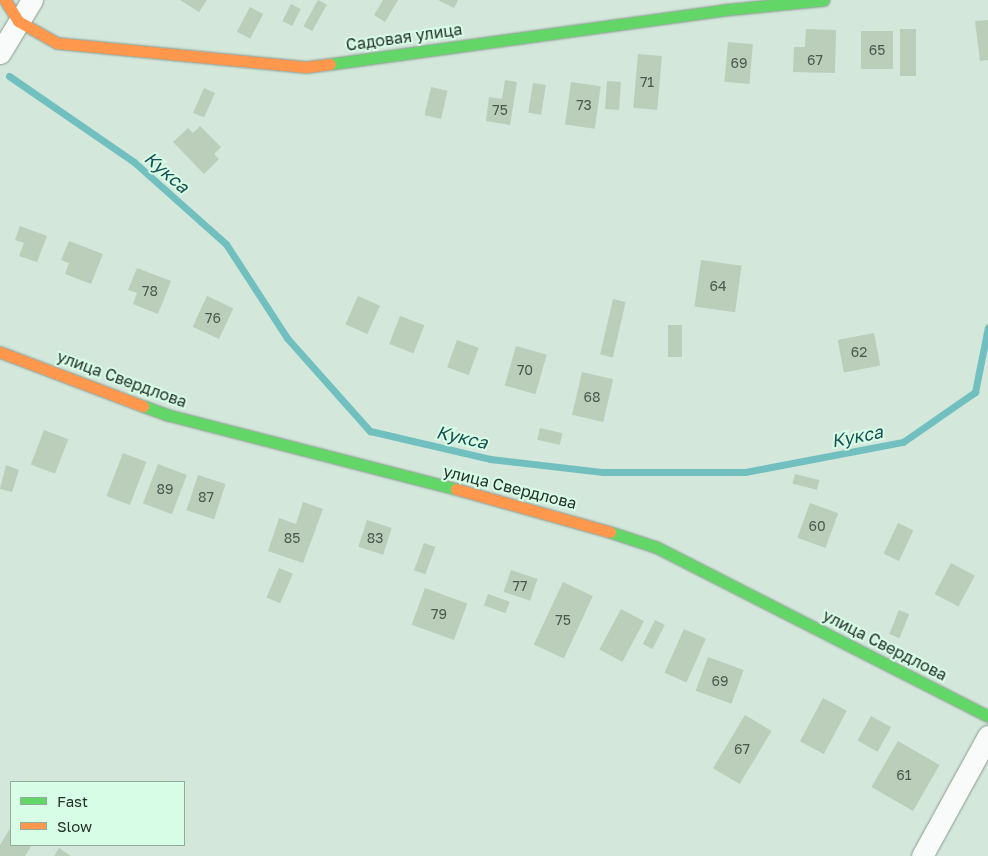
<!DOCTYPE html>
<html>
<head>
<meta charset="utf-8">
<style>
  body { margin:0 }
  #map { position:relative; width:988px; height:856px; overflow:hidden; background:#d3e7db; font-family:"Golos Text",sans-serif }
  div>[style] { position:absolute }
  .stream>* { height:7px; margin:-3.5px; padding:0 3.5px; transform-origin:3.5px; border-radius:3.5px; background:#71c0bf }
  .building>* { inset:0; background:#baceba; transform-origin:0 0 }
  .roads { filter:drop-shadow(0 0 1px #8b9b91) drop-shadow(0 0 1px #8b9b91) }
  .street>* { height:21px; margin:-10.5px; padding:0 10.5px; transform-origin:10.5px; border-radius:10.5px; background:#f8fbfa }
  .fast>* { height:11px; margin:-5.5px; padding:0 5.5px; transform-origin:5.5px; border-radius:5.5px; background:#63d668 }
  .slow>* { height:11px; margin:-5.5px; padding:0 5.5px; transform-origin:5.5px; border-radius:5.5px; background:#ff974d }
  span { translate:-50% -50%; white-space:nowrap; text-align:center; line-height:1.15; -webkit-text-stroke:4px #d8fde6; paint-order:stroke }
  .number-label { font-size:14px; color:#4a594e }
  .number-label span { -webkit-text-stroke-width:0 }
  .street-label { font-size:16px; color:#24322a }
  .water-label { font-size:18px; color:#165254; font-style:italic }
  .legend { position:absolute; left:10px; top:781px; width:175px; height:65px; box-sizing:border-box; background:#d8fde6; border:1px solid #90ac9b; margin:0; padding:6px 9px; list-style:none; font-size:15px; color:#24322a }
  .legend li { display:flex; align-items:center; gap:10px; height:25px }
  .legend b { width:25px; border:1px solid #90ac9b }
</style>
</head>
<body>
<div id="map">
  <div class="stream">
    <div style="left:9px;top:76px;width:152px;rotate:34.5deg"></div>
    <div style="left:134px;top:162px;width:123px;rotate:41.7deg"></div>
    <div style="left:226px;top:244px;width:112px;rotate:57deg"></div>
    <div style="left:287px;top:338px;width:125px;rotate:48.3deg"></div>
    <div style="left:370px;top:431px;width:123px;rotate:13.1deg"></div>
    <div style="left:490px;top:459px;width:114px;rotate:6.6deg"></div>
    <div style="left:603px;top:472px;width:142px"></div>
    <div style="left:745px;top:472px;width:161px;rotate:-10.8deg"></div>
    <div style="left:903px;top:442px;width:88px;rotate:-34.8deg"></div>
    <div style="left:975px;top:392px;width:66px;rotate:-78.7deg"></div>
  </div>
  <div class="building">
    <div style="clip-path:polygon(180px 0,207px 0,199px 12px)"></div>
    <div style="left:318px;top:0;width:10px;height:30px;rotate:29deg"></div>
    <div style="clip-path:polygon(383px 0,398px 0,385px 22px,374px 15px)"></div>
    <div style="clip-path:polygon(438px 0,458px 0,454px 8px)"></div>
    <div style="left:291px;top:4px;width:11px;height:19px;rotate:27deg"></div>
    <div style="left:250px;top:7px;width:15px;height:28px;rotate:28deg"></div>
    <div style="clip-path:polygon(988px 20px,988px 60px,980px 61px,975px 21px)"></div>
    <div style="clip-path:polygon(806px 29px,836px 30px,835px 73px,793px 72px,794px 47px,805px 47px)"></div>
    <div style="left:900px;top:29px;width:16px;height:47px"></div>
    <div style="left:861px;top:31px;width:32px;height:38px"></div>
    <div style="left:728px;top:42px;width:25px;height:40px;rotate:5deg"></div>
    <div style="left:638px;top:54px;width:24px;height:54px;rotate:5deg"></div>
    <div style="clip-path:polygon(505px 80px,517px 82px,510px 125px,486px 121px,489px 97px,502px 99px)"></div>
    <div style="left:607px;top:81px;width:14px;height:28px;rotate:4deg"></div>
    <div style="left:571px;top:82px;width:30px;height:43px;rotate:8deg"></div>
    <div style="left:533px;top:83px;width:13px;height:30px;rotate:9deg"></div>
    <div style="left:431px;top:87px;width:17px;height:29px;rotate:13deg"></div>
    <div style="left:204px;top:88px;width:12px;height:27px;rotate:24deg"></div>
    <div style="clip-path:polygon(200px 126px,221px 147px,214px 154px,219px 159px,204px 174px,173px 142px,188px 128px,193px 133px)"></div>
    <div style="clip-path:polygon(20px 226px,47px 236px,37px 262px,19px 256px,24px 243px,15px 240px)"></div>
    <div style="clip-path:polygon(69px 241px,103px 254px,91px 284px,65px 274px,69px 263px,61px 260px)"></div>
    <div style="left:701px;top:260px;width:41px;height:47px;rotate:8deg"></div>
    <div style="clip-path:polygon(137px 268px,171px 281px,158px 314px,133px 304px,137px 293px,128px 290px)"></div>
    <div style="left:207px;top:296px;width:29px;height:34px;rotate:25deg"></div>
    <div style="left:358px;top:296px;width:24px;height:31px;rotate:24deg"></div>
    <div style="left:613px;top:299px;width:13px;height:57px;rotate:13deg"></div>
    <div style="left:400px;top:316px;width:26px;height:30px;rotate:21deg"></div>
    <div style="left:668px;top:325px;width:14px;height:32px"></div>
    <div style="left:874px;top:333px;width:33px;height:37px;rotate:79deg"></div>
    <div style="left:457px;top:340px;width:23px;height:29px;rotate:20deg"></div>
    <div style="left:516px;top:346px;width:32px;height:41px;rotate:16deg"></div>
    <div style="left:582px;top:372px;width:32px;height:44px;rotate:13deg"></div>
    <div style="left:540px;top:428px;width:23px;height:12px;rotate:13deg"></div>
    <div style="left:44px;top:430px;width:26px;height:37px;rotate:21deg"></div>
    <div style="left:123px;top:453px;width:25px;height:46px;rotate:21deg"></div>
    <div style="left:158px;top:464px;width:31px;height:42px;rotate:21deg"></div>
    <div style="clip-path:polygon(6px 465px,19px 470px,12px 492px,0 489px)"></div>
    <div style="left:795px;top:474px;width:25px;height:10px;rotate:14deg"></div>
    <div style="left:198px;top:475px;width:29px;height:37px;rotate:18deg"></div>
    <div style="clip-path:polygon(303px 502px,323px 509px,303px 563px,268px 551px,279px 518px,296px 524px)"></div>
    <div style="left:810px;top:503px;width:30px;height:37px;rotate:20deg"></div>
    <div style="left:367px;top:520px;width:26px;height:28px;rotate:18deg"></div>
    <div style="left:898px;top:523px;width:17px;height:34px;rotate:25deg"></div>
    <div style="left:424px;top:543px;width:12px;height:29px;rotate:20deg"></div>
    <div style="left:951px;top:563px;width:27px;height:35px;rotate:28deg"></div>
    <div style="left:279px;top:568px;width:15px;height:32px;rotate:23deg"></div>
    <div style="left:511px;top:570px;width:28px;height:23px;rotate:19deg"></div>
    <div style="left:563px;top:582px;width:33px;height:69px;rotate:25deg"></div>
    <div style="left:425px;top:588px;width:45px;height:39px;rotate:20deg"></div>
    <div style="left:488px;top:594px;width:23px;height:12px;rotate:20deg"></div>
    <div style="left:621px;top:609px;width:26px;height:46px;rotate:28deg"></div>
    <div style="left:899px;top:610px;width:11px;height:26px;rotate:22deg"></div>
    <div style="left:655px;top:620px;width:11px;height:27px;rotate:27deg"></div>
    <div style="left:684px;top:629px;width:24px;height:48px;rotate:24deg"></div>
    <div style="left:708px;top:657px;width:38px;height:36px;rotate:20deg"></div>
    <div style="left:823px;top:698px;width:27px;height:49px;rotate:28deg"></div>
    <div style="left:745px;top:715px;width:31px;height:62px;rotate:31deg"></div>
    <div style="left:871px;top:716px;width:23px;height:28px;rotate:29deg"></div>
    <div style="left:898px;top:741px;width:48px;height:53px;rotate:30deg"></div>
    <div style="clip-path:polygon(11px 827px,11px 845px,32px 845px,25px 856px,0 856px,0 845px)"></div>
    <div style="clip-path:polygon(59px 848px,71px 856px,54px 856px)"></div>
  </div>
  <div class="roads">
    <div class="street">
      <div style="left:0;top:53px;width:62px;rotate:-58.9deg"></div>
      <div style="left:922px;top:856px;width:137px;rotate:-61.2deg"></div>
    </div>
    <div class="fast">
      <div style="left:330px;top:64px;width:397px;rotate:-7.8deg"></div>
      <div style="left:723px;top:10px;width:101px;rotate:-5.7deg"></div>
      <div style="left:143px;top:406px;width:27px;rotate:20deg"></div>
      <div style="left:168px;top:415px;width:297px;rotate:14.4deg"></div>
      <div style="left:610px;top:532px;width:48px;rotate:18.1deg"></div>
      <div style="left:656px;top:547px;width:373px;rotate:27deg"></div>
    </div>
    <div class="slow">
      <div style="left:5px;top:0;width:25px;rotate:58deg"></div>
      <div style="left:18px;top:21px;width:45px;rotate:29.4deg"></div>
      <div style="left:57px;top:43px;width:250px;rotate:5.5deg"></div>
      <div style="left:306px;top:67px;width:24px;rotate:-7deg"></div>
      <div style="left:0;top:352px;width:153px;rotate:20.7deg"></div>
      <div style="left:456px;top:489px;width:160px;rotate:15.6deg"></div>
    </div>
  </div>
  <div class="number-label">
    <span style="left:877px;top:50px">65</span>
    <span style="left:815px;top:60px">67</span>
    <span style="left:739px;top:63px">69</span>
    <span style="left:647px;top:82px">71</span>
    <span style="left:584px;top:105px">73</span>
    <span style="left:500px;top:110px">75</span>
    <span style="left:718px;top:286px">64</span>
    <span style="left:150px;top:291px">78</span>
    <span style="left:213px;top:318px">76</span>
    <span style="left:859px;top:352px">62</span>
    <span style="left:525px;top:370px">70</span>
    <span style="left:592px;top:397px">68</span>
    <span style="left:165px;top:489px">89</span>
    <span style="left:206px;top:497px">87</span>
    <span style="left:817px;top:526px">60</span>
    <span style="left:292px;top:538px">85</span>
    <span style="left:375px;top:538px">83</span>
    <span style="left:520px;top:586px">77</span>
    <span style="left:439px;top:614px">79</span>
    <span style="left:563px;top:620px">75</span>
    <span style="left:720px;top:681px">69</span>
    <span style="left:742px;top:749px">67</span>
    <span style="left:904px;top:775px">61</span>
  </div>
  <div class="street-label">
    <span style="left:404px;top:37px;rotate:-8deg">Садовая улица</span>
    <span style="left:122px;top:379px;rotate:20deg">улица Свердлова</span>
    <span style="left:510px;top:487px;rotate:14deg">улица Свердлова</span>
    <span style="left:885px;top:645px;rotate:27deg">улица Свердлова</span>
  </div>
  <div class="water-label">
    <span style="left:167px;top:172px;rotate:41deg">Кукса</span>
    <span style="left:857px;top:436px;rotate:-11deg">Кукса</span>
    <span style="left:462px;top:437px;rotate:13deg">Кукса</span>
  </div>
  <ul class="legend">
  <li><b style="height:6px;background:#63d668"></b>Fast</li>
  <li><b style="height:6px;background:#ff974d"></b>Slow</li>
  </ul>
</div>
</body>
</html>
